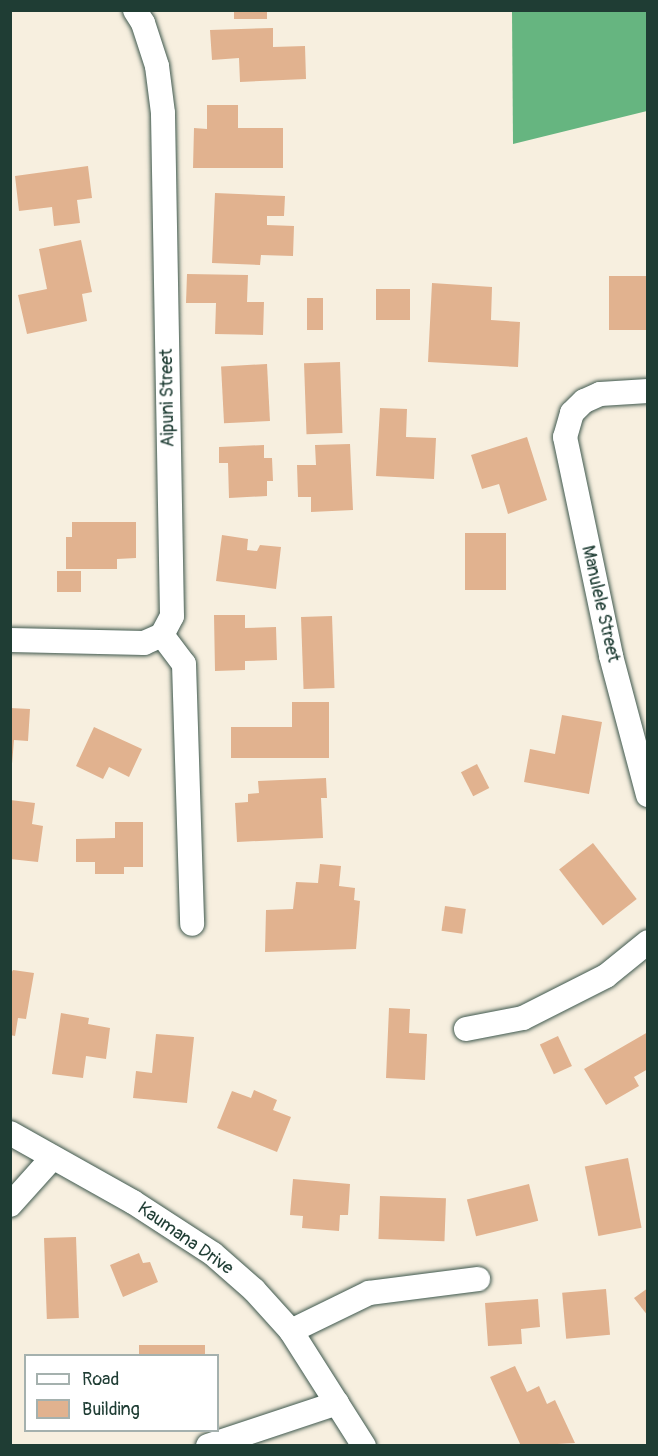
<!DOCTYPE html>
<html>
<head>
<meta charset="utf-8">
<style>
  body { margin:0 }
  #map { position:relative; width:658px; height:1456px; overflow:hidden; background:#f7efdf; font-family:Pangolin,sans-serif }
  div>[style] { position:absolute }
  .forest>* { inset:0; background:#66b580 }
  .building>* { inset:0; background:#e1b28f; transform-origin:0 0 }
  .roads { filter:drop-shadow(0 0 2px #3f584e) drop-shadow(0 0 2px #3f584e) }
  .minor>* { height:24px; margin:-12px; padding:0 12px; transform-origin:12px; border-radius:12px; background:#fff }
  span { translate:-50% -50%; white-space:nowrap; text-align:center; line-height:1.15; -webkit-text-stroke:4.5px #fff; paint-order:stroke }
  .street-label { font-size:18px; color:#1f3d34 }
  .frame { position:absolute; inset:0; border:12px solid #1f3d34; pointer-events:none }
  .legend { position:absolute; left:24px; top:1354px; width:195px; height:78px; box-sizing:border-box; background:#fff; border:2px solid #a5b1ae; margin:0; padding:8px 10px; list-style:none; font-size:18px; color:#1f3d34 }
  .legend li { display:flex; align-items:center; gap:12px; height:30px }
  .legend b { width:30px; border:2px solid #a5b1ae }
</style>
</head>
<body>
<div id="map">
  <div class="forest">
    <div style="clip-path:polygon(512px 11px,647px 11px,647px 111px,513px 144px)"></div>
  </div>
  <div class="building">
    <div style="left:234px;top:10px;width:33px;height:9px"></div>
    <div style="clip-path:polygon(273px 28px,273px 47px,305px 46px,306px 79px,240px 82px,239px 58px,212px 60px,210px 30px)"></div>
    <div style="clip-path:polygon(207px 105px,238px 105px,238px 128px,283px 128px,283px 168px,193px 168px,194px 128px,207px 129px)"></div>
    <div style="clip-path:polygon(88px 166px,92px 198px,77px 200px,80px 223px,54px 226px,52px 207px,19px 211px,15px 176px)"></div>
    <div style="clip-path:polygon(215px 193px,285px 196px,284px 216px,267px 216px,267px 225px,294px 226px,293px 256px,261px 255px,260px 265px,212px 263px)"></div>
    <div style="clip-path:polygon(81px 240px,92px 292px,82px 294px,87px 321px,27px 334px,18px 295px,47px 289px,39px 249px)"></div>
    <div style="clip-path:polygon(187px 274px,248px 275px,247px 302px,264px 302px,263px 335px,215px 334px,216px 303px,186px 303px)"></div>
    <div style="left:648px;top:276px;width:54px;height:39px;rotate:90deg"></div>
    <div style="clip-path:polygon(432px 283px,492px 287px,491px 320px,520px 322px,518px 367px,428px 362px)"></div>
    <div style="left:376px;top:289px;width:34px;height:31px"></div>
    <div style="left:307px;top:298px;width:16px;height:32px"></div>
    <div style="left:340px;top:362px;width:71px;height:36px;rotate:88deg"></div>
    <div style="left:267px;top:364px;width:57px;height:46px;rotate:87deg"></div>
    <div style="clip-path:polygon(380px 408px,407px 409px,406px 437px,436px 438px,434px 479px,376px 476px)"></div>
    <div style="clip-path:polygon(527px 437px,547px 500px,508px 514px,499px 484px,482px 489px,471px 455px)"></div>
    <div style="clip-path:polygon(350px 444px,353px 510px,311px 512px,311px 497px,298px 497px,297px 465px,316px 465px,315px 445px)"></div>
    <div style="clip-path:polygon(264px 445px,264px 458px,272px 458px,273px 481px,267px 481px,267px 496px,229px 498px,228px 463px,219px 463px,219px 447px)"></div>
    <div style="clip-path:polygon(72px 522px,136px 522px,136px 558px,117px 559px,117px 569px,66px 569px,66px 537px,72px 537px)"></div>
    <div style="left:506px;top:533px;width:57px;height:41px;rotate:90deg"></div>
    <div style="clip-path:polygon(222px 535px,248px 539px,247px 550px,257px 551px,260px 545px,281px 547px,276px 589px,216px 581px)"></div>
    <div style="left:57px;top:571px;width:24px;height:21px"></div>
    <div style="clip-path:polygon(214px 615px,245px 615px,245px 628px,276px 627px,277px 660px,245px 661px,245px 670px,215px 671px)"></div>
    <div style="left:332px;top:616px;width:72px;height:31px;rotate:88deg"></div>
    <div style="clip-path:polygon(292px 702px,329px 702px,329px 758px,231px 758px,231px 727px,292px 727px)"></div>
    <div style="clip-path:polygon(10px 708px,30px 709px,28px 741px,14px 740px,12px 764px)"></div>
    <div style="clip-path:polygon(562px 715px,602px 722px,589px 794px,524px 782px,530px 749px,555px 754px)"></div>
    <div style="clip-path:polygon(94px 727px,142px 749px,129px 777px,109px 767px,103px 779px,76px 766px)"></div>
    <div style="left:477px;top:764px;width:27px;height:18px;rotate:63deg"></div>
    <div style="clip-path:polygon(326px 778px,327px 798px,321px 798px,323px 838px,237px 842px,235px 803px,248px 802px,248px 794px,259px 793px,258px 781px)"></div>
    <div style="clip-path:polygon(10px 800px,35px 803px,32px 824px,43px 826px,38px 862px,10px 859px)"></div>
    <div style="clip-path:polygon(115px 822px,143px 822px,143px 867px,124px 867px,124px 874px,95px 874px,95px 862px,76px 862px,76px 839px,115px 838px)"></div>
    <div style="left:593px;top:843px;width:71px;height:43px;rotate:52deg"></div>
    <div style="clip-path:polygon(320px 864px,341px 866px,339px 886px,355px 888px,354px 900px,360px 901px,356px 949px,265px 952px,266px 910px,293px 909px,296px 882px,318px 883px)"></div>
    <div style="left:445px;top:906px;width:21px;height:25px;rotate:8deg"></div>
    <div style="clip-path:polygon(13px 970px,34px 973px,26px 1019px,18px 1018px,15px 1036px,10px 1035px,10px 975px)"></div>
    <div style="clip-path:polygon(389px 1008px,410px 1009px,409px 1033px,427px 1034px,425px 1080px,386px 1078px)"></div>
    <div style="clip-path:polygon(61px 1013px,89px 1018px,88px 1024px,110px 1028px,106px 1059px,86px 1056px,83px 1078px,52px 1074px)"></div>
    <div style="clip-path:polygon(648px 1032px,648px 1069px,634px 1077px,639px 1086px,606px 1105px,584px 1069px)"></div>
    <div style="clip-path:polygon(156px 1034px,194px 1037px,187px 1103px,133px 1098px,136px 1071px,152px 1073px)"></div>
    <div style="left:558px;top:1036px;width:33px;height:20px;rotate:65deg"></div>
    <div style="clip-path:polygon(254px 1090px,277px 1100px,273px 1110px,291px 1117px,277px 1152px,217px 1128px,232px 1091px,251px 1098px)"></div>
    <div style="left:628px;top:1158px;width:71px;height:44px;rotate:79deg"></div>
    <div style="clip-path:polygon(293px 1179px,350px 1184px,348px 1215px,340px 1215px,339px 1231px,302px 1228px,303px 1216px,290px 1215px)"></div>
    <div style="left:529px;top:1184px;width:38px;height:64px;rotate:76deg"></div>
    <div style="left:380px;top:1196px;width:66px;height:43px;rotate:2deg"></div>
    <div style="left:76px;top:1237px;width:81px;height:32px;rotate:88deg"></div>
    <div style="clip-path:polygon(139px 1253px,143px 1263px,150px 1262px,158px 1282px,123px 1297px,110px 1265px)"></div>
    <div style="clip-path:polygon(648px 1288px,648px 1316px,634px 1298px)"></div>
    <div style="left:606px;top:1289px;width:46px;height:44px;rotate:85deg"></div>
    <div style="clip-path:polygon(538px 1299px,540px 1327px,521px 1329px,522px 1344px,488px 1346px,485px 1303px)"></div>
    <div style="left:139px;top:1345px;width:66px;height:11px"></div>
    <div style="clip-path:polygon(515px 1366px,527px 1392px,539px 1386px,547px 1404px,555px 1400px,575px 1443px,521px 1446px,490px 1377px)"></div>
  </div>
  <div class="roads">
    <div class="minor">
      <div style="left:648px;top:391px;width:48px;rotate:176.4deg"></div>
      <div style="left:600px;top:394px;width:17px;rotate:156deg"></div>
      <div style="left:584px;top:401px;width:17px;rotate:135deg"></div>
      <div style="left:572px;top:413px;width:25px;rotate:106deg"></div>
      <div style="left:565px;top:437px;width:224px;rotate:78.1deg"></div>
      <div style="left:611px;top:656px;width:144px;rotate:75.1deg"></div>
      <div style="left:162px;top:635px;width:36px;rotate:53deg"></div>
      <div style="left:184px;top:664px;width:260px;rotate:88.2deg"></div>
      <div style="left:10px;top:640px;width:134px;rotate:1.3deg"></div>
      <div style="left:144px;top:643px;width:20px;rotate:-24deg"></div>
      <div style="left:162px;top:635px;width:21px;rotate:-62deg"></div>
      <div style="left:172px;top:616px;width:503px;rotate:-91.03deg"></div>
      <div style="left:163px;top:113px;width:47px;rotate:-97.3deg"></div>
      <div style="left:157px;top:66px;width:45px;rotate:-108deg"></div>
      <div style="left:143px;top:23px;width:15px;rotate:-122deg"></div>
      <div style="left:466px;top:1029px;width:58px;rotate:-10.9deg"></div>
      <div style="left:523px;top:1018px;width:93px;rotate:-26.8deg"></div>
      <div style="left:606px;top:976px;width:54px;rotate:-39deg"></div>
      <div style="left:10px;top:1133px;width:141px;rotate:29.3deg"></div>
      <div style="left:133px;top:1202px;width:95px;rotate:33deg"></div>
      <div style="left:213px;top:1254px;width:55px;rotate:41.3deg"></div>
      <div style="left:254px;top:1290px;width:55px;rotate:47.9deg"></div>
      <div style="left:291px;top:1331px;width:136px;rotate:57.6deg"></div>
      <div style="left:10px;top:1205px;width:64px;rotate:-48.1deg"></div>
      <div style="left:291px;top:1331px;width:87px;rotate:-26deg"></div>
      <div style="left:369px;top:1293px;width:110px;rotate:-7.3deg"></div>
      <div style="left:208px;top:1446px;width:136px;rotate:-18.4deg"></div>
    </div>
  </div>
  <div class="street-label">
    <span style="left:168px;top:398px;rotate:-91deg">Aipuni Street</span>
    <span style="left:600px;top:604px;rotate:77deg">Manulele Street</span>
    <span style="left:185px;top:1239px;rotate:35deg">Kaumana Drive</span>
  </div>
  <div class="frame"></div>
  <ul class="legend">
  <li><b style="height:8px;background:#fff"></b>Road</li>
  <li><b style="height:16px;background:#e1b28f"></b>Building</li>
  </ul>
</div>
</body>
</html>
